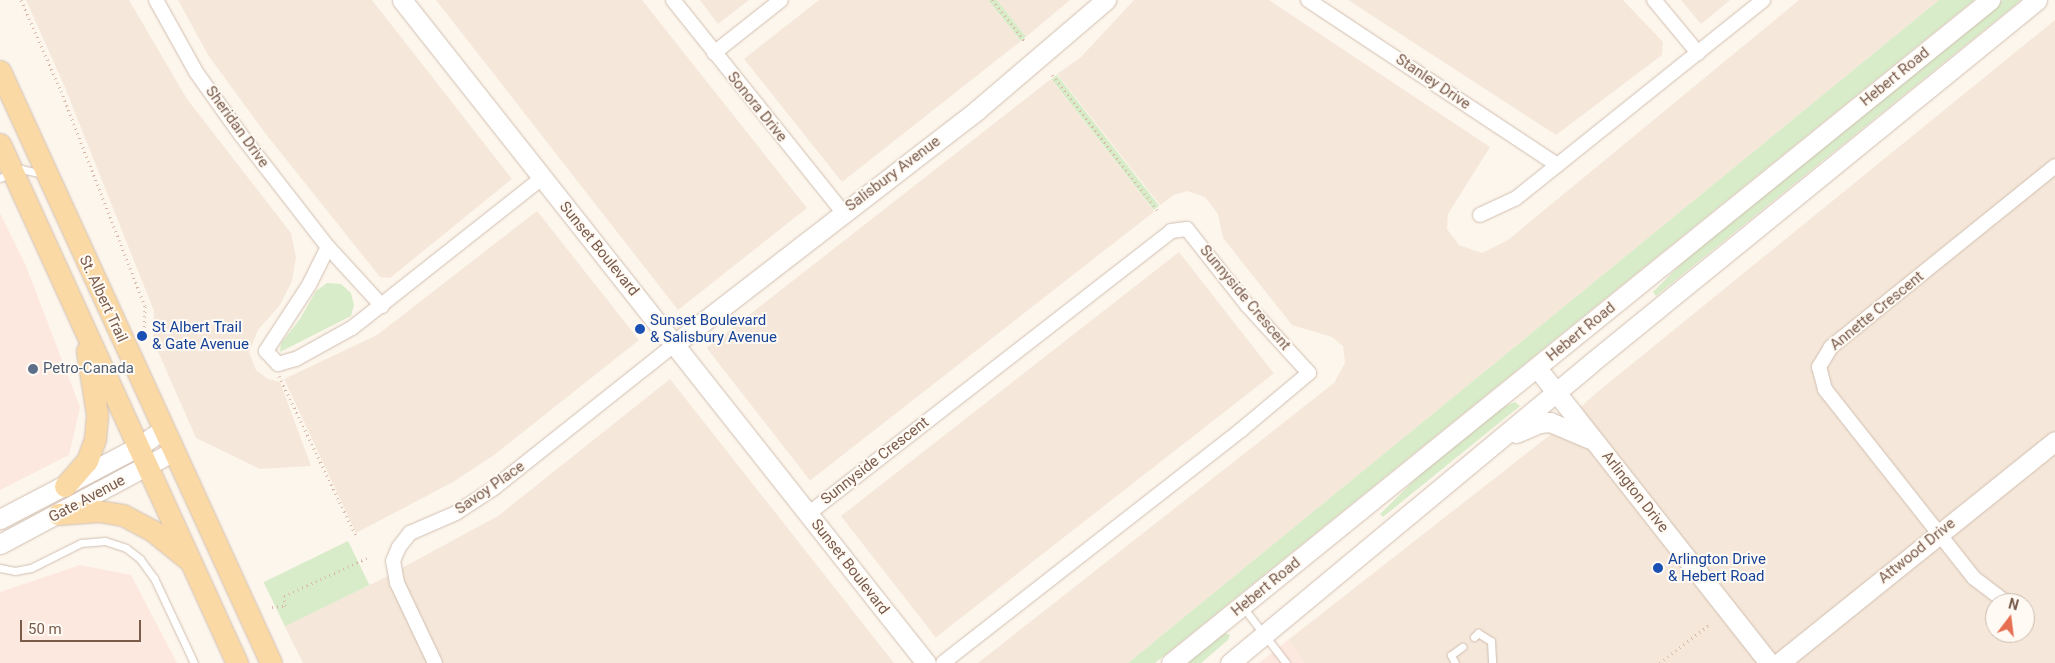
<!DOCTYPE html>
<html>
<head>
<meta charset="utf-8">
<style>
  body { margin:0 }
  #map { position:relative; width:2055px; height:663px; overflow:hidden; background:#fdf6ec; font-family:Roboto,sans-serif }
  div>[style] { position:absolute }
  .residential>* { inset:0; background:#f5e8da; transform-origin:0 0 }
  .commercial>* { inset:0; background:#fde8e0 }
  .green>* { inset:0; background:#d8ecc9; transform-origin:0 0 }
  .path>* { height:3px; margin-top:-1.5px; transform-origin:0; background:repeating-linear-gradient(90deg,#d9b8a5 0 1px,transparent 0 5px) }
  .roads { filter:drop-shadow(0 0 1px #d1beb0) drop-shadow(0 0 1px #d1beb0) }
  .lane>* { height:7px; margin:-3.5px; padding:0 3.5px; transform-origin:3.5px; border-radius:3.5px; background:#fff }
  .street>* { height:14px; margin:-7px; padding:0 7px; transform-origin:7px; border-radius:7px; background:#fff }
  .secondary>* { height:19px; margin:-9.5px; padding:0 9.5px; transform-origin:9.5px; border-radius:9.5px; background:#fff }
  .primary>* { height:21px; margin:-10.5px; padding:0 10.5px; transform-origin:10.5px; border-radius:10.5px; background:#fbd9a5 }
  .dots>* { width:14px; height:14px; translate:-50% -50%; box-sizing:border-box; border:2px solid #fffaf3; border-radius:50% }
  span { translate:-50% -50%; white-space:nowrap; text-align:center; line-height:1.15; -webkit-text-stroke:4px #fffaf3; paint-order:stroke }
  .street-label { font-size:15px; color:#7a5c4d }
  .transit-label { font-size:15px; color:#164399 }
  .left { translate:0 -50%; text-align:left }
  .service-label { font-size:15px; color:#4e5e75 }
  .north { position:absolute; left:1985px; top:593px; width:50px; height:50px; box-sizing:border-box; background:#fffaf3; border:1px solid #cabbb1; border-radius:50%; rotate:15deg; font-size:14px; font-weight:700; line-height:20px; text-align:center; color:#7a5c4d }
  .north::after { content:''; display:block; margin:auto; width:18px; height:22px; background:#e76f51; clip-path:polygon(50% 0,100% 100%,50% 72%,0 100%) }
  .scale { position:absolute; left:20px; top:620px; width:121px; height:22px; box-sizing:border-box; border:2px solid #7a5c4d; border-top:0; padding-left:6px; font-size:15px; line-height:18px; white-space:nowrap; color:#7a5c4d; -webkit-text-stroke:4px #fffaf3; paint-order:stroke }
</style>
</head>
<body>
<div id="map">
  <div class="residential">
    <div style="clip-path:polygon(26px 0,129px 0,187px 99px,291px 233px,296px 257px,292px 281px,280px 305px,258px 330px,249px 352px,256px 370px,268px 379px,280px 382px,311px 466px,260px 469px,196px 438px,153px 340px,154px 311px,64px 85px)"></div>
    <div style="clip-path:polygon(178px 0,372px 0,512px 179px,390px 278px,380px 277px,265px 133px,208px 55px)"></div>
    <div style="clip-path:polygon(436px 0,642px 0,807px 208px,678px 310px)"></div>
    <div style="clip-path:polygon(700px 0,749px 0,718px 24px)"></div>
    <div style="clip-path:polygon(819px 0,988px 0,1021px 41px,842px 182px,744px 59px)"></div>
    <div style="clip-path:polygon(997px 0,1070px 0,1026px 37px)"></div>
    <div style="clip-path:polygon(1134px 0,1269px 0,1490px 147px,1448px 214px,1447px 229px,1459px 245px,1482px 253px,1508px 240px,1799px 0,1939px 0,1128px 663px,978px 663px,1334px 383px,1345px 363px,1343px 346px,1332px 337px,1292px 325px,1223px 238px,1218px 214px,1205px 197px,1187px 191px,1174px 195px,1160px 205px,1057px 74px,1081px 57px)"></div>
    <div style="clip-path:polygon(1348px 0,1623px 0,1663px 42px,1662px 55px,1556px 135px)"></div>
    <div style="clip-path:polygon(1681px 0,1730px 0,1701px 24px)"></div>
    <div style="clip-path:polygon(evenodd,2055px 20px,2055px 663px,1305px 663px,1288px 640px,1550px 435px,1595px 394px,2055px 20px,1995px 603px,2025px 603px,2025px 633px,1995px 633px,1995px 603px)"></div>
    <div style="left:1051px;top:79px;width:168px;height:437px;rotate:52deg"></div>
    <div style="clip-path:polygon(537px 211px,639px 340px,494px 455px,453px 482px,356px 533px,284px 379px,377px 335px)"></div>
    <div style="left:1179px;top:252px;width:154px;height:429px;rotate:52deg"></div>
    <div style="clip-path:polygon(670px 379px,894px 663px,303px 663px,284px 625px,376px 582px,498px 516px)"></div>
  </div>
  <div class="commercial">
    <div style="clip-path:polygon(0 213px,26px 266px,80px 407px,69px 455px,0 490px)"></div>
    <div style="clip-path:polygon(80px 565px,131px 575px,177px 663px,0 663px,0 592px)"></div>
    <div style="clip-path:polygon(1288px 640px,1305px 663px,1259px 663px)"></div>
  </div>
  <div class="green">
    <div style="clip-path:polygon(988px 0,997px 0,1026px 37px,1021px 41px)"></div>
    <div style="clip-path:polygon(1939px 0,1974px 0,1155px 663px,1128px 663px)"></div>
    <div style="clip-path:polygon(2003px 0,2021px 0,1656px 296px,1653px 292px,1693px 252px)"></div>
    <div style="left:1057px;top:75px;width:166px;height:7px;rotate:52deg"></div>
    <div style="clip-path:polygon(327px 283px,341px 284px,351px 293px,354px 305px,351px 316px,280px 352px,281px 343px,300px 319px,316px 291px)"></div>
    <div style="clip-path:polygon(1515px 402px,1520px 406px,1383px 517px,1380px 514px,1437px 458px,1497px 410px)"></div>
    <div style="left:348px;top:541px;width:49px;height:94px;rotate:64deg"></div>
    <div style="clip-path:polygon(1225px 633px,1230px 635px,1228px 640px,1201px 663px,1187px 663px)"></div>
  </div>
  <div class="path">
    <div style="left:21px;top:0;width:99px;rotate:66.3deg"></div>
    <div style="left:61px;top:91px;width:231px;rotate:68.7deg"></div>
    <div style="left:145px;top:306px;width:31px;rotate:92deg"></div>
    <div style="left:992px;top:0;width:53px;rotate:51.8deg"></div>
    <div style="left:1052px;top:75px;width:174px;rotate:52deg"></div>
    <div style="left:279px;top:376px;width:178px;rotate:64.3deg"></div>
    <div style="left:272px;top:607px;width:13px;rotate:-4deg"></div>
    <div style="left:285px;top:606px;width:10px;rotate:-96deg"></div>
    <div style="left:284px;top:596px;width:91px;rotate:-24.6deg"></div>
    <div style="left:1660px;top:663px;width:62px;rotate:-37.8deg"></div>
  </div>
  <div class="roads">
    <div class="lane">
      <div style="left:0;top:178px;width:23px;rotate:-23deg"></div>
      <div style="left:21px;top:169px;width:22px;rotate:13deg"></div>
      <div style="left:0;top:568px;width:15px;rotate:11deg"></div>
      <div style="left:15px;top:571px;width:16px;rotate:-11deg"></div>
      <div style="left:31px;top:568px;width:56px;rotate:-26.6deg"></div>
      <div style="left:81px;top:543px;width:24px;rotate:-5deg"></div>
      <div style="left:105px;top:541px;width:22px;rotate:18deg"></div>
      <div style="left:126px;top:548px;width:18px;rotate:38deg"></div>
      <div style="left:140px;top:559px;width:24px;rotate:54deg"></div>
      <div style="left:154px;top:578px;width:94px;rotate:64.8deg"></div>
      <div style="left:1242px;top:606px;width:72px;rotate:52.3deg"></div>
      <div style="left:1474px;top:637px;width:6px;rotate:-45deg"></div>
      <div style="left:1478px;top:633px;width:15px;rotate:32deg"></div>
      <div style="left:1491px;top:641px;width:22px;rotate:87deg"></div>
      <div style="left:1455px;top:663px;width:9px;rotate:-117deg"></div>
      <div style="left:1451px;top:655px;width:14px;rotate:-36deg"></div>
    </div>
    <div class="street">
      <div style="left:156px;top:0;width:82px;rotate:60.9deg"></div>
      <div style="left:196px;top:72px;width:77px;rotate:54.5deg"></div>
      <div style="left:241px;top:135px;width:142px;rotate:52.2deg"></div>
      <div style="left:328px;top:247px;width:80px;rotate:47.5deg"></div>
      <div style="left:673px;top:0;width:272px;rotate:51.3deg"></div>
      <div style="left:1308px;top:0;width:299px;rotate:33.5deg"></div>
      <div style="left:1654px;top:0;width:69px;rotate:50.3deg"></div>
      <div style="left:714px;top:53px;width:85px;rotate:-38.3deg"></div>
      <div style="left:1480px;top:215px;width:38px;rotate:-25deg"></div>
      <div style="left:1515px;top:199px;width:318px;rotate:-38.7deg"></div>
      <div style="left:328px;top:247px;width:42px;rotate:116.6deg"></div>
      <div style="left:309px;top:285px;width:79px;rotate:123.1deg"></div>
      <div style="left:266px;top:351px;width:18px;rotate:47deg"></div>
      <div style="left:278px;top:364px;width:19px;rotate:-16deg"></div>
      <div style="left:296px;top:359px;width:64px;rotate:-29deg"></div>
      <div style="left:352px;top:328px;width:242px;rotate:-38.3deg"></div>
      <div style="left:808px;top:514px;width:460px;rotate:-37.9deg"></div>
      <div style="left:1171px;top:231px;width:16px;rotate:-7deg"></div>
      <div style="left:1187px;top:229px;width:97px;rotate:51.7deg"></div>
      <div style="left:1247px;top:305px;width:92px;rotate:47.6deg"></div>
      <div style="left:1309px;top:373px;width:89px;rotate:140deg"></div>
      <div style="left:1241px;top:430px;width:378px;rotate:142deg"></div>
      <div style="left:2007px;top:603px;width:41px;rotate:-142.9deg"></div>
      <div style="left:1974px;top:578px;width:241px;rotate:-128.3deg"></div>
      <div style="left:1825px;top:389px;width:23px;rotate:-105deg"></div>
      <div style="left:1819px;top:367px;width:23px;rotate:-59deg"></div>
      <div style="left:1831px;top:347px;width:288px;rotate:-38.9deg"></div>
      <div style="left:435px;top:663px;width:89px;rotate:-115.4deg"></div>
      <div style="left:397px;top:583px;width:22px;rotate:-100deg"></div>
      <div style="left:393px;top:561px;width:15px;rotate:-67deg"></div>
      <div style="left:399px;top:547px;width:18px;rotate:-52deg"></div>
      <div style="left:410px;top:533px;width:50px;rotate:-23.5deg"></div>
      <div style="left:456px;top:513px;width:45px;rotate:-33.3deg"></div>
      <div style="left:494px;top:488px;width:233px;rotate:-38.5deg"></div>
    </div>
    <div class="secondary">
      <div style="left:402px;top:0;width:845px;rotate:51.68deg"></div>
      <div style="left:676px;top:343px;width:381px;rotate:-37.7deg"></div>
      <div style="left:977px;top:110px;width:170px;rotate:-40.5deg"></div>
      <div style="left:1537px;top:368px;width:375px;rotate:51.8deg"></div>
      <div style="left:1516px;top:433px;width:26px;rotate:-23deg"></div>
      <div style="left:1540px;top:423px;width:10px;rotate:-6deg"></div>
      <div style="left:1550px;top:422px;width:43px;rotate:23deg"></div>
      <div style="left:0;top:519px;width:153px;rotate:-27.6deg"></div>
      <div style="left:136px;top:448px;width:32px;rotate:-34deg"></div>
      <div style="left:0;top:544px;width:197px;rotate:-28.1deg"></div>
      <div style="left:1171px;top:663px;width:1054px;rotate:-38.99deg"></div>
      <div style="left:1230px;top:663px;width:469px;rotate:-39.7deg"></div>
      <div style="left:1591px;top:363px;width:575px;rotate:-39.14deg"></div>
      <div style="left:1779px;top:663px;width:354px;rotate:-38.8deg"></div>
    </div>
    <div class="primary">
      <div style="left:0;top:71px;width:651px;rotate:65.4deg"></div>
      <div style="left:0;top:144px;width:571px;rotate:65.46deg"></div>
      <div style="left:65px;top:486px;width:33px;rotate:-49deg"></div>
      <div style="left:87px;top:461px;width:23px;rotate:-70deg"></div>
      <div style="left:95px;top:439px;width:25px;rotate:-85deg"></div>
      <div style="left:97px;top:414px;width:64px;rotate:-99deg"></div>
      <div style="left:58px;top:514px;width:40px;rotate:-4.3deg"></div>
      <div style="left:98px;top:511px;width:25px;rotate:9deg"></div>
      <div style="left:123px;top:515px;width:34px;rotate:28deg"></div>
      <div style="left:153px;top:531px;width:43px;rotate:39.3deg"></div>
    </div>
  </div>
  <div class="dots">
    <div style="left:640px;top:329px;background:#1a4fb4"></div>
    <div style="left:142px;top:336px;background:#1a4fb4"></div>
    <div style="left:33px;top:369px;background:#5c6f8a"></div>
    <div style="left:1658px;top:568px;background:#1a4fb4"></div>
  </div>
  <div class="street-label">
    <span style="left:1895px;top:77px;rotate:-39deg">Hebert Road</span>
    <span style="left:1433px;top:82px;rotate:34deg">Stanley Drive</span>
    <span style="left:757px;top:107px;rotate:51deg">Sonora Drive</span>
    <span style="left:237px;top:127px;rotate:54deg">Sheridan Drive</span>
    <span style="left:893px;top:174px;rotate:-37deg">Salisbury Avenue</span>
    <span style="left:599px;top:249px;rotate:51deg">Sunset Boulevard</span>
    <span style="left:1245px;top:298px;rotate:50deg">Sunnyside Crescent</span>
    <span style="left:103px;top:299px;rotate:65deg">St. Albert Trail</span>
    <span style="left:1877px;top:311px;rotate:-39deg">Annette Crescent</span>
    <span style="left:1581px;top:332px;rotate:-39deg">Hebert Road</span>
    <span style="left:875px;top:461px;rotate:-38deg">Sunnyside Crescent</span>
    <span style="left:490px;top:488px;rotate:-35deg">Savoy Place</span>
    <span style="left:1635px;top:492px;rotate:52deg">Arlington Drive</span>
    <span style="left:87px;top:499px;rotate:-28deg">Gate Avenue</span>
    <span style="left:1917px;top:551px;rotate:-39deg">Attwood Drive</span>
    <span style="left:850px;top:567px;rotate:52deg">Sunset Boulevard</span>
    <span style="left:1266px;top:587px;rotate:-39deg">Hebert Road</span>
  </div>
  <div class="transit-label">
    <span class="left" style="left:650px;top:329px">Sunset Boulevard<br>&amp; Salisbury Avenue</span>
    <span class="left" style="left:152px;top:336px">St Albert Trail<br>&amp; Gate Avenue</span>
    <span class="left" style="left:1668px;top:568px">Arlington Drive<br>&amp; Hebert Road</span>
  </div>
  <div class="service-label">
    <span class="left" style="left:43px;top:369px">Petro-Canada</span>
  </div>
  <div class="north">N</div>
  <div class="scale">50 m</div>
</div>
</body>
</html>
